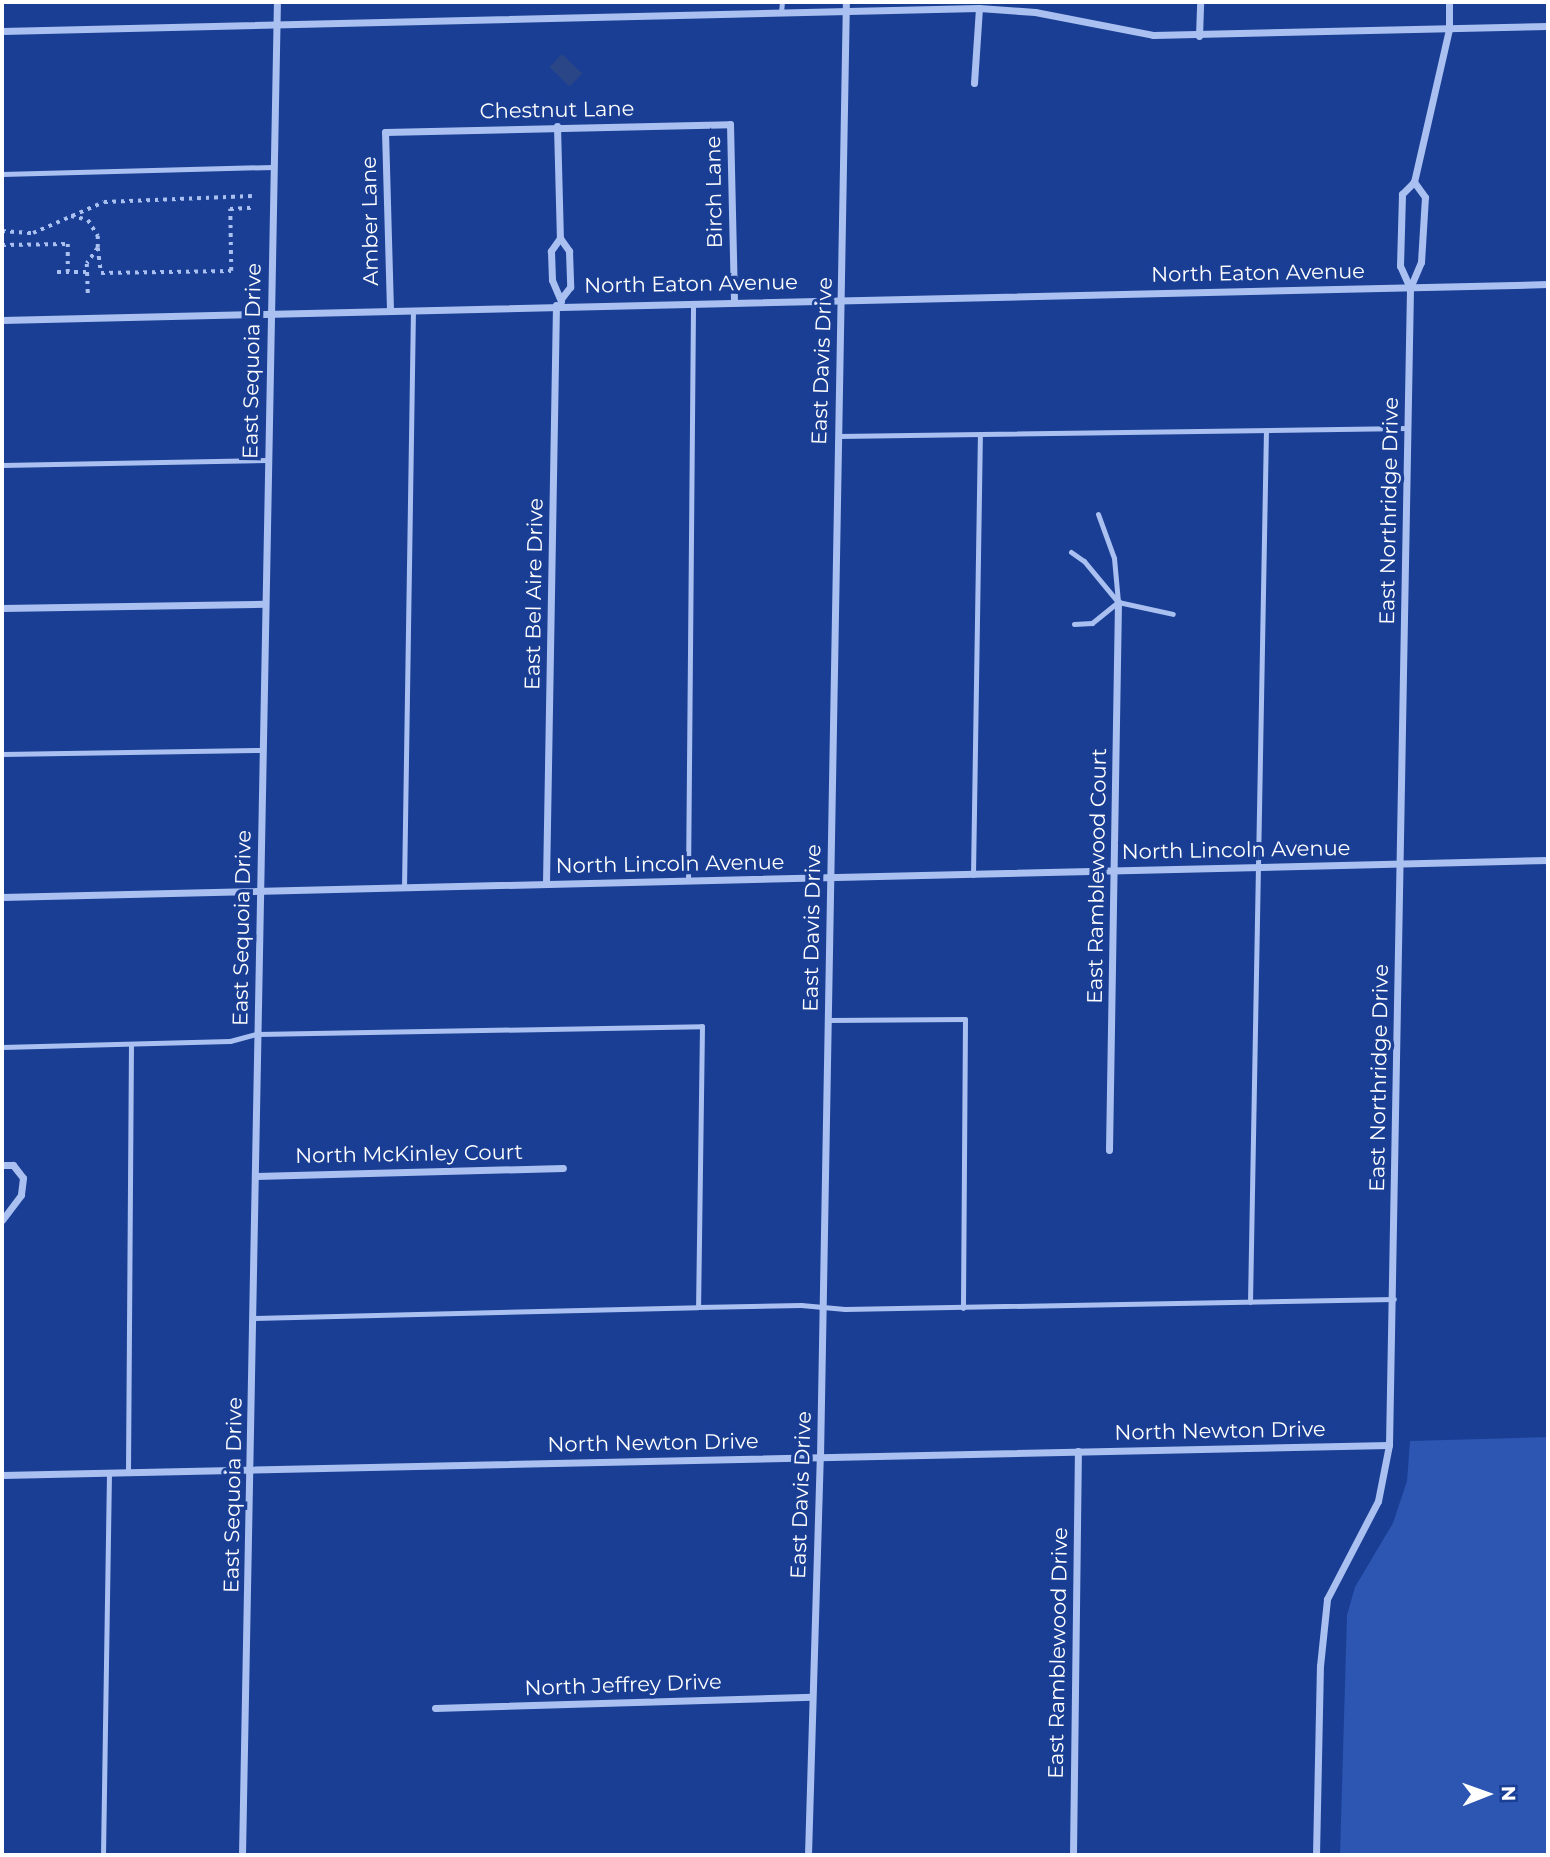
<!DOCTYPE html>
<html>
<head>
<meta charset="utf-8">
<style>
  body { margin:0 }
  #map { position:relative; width:1550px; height:1857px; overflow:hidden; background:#193e94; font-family:Montserrat,sans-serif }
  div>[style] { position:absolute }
  .green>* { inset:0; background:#2c56b2 }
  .water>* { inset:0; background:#2b4686; transform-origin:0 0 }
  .path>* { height:3.5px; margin-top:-1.75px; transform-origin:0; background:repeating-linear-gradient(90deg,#aac0f0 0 3.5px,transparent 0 8.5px) }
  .lane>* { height:5px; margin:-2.5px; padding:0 2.5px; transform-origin:2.5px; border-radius:2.5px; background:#aac0f0 }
  .street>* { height:7px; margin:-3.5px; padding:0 3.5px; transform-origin:3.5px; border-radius:3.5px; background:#aac0f0 }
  span { translate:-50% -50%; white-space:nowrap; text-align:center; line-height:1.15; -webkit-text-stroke:7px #193e94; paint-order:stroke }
  .street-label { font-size:21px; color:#fff }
  .frame { position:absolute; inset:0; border:4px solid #fff; pointer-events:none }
  .north { position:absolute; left:1452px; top:1759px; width:70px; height:70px; -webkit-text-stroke:5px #193e94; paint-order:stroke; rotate:89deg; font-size:19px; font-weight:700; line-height:28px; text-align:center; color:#fff }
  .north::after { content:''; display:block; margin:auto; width:24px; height:32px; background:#fff; clip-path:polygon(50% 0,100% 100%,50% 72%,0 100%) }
</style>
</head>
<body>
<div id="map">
  <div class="green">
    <div style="clip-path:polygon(1548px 1437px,1548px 1855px,1340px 1855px,1347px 1615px,1355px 1587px,1393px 1523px,1407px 1481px,1410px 1441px)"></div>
  </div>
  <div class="water">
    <div style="left:562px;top:54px;width:28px;height:18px;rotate:44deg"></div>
  </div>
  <div class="path">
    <div style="left:71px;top:216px;width:17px;rotate:13deg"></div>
    <div style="left:88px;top:220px;width:19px;rotate:58deg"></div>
    <div style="left:98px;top:236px;width:12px;rotate:90deg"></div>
    <div style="left:98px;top:248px;width:19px;rotate:125deg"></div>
    <div style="left:87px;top:264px;width:31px;rotate:88deg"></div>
    <div style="left:2px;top:231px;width:31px;rotate:4deg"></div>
    <div style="left:33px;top:233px;width:77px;rotate:-23.6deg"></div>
    <div style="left:104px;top:202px;width:148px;rotate:-2.3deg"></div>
    <div style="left:2px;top:245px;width:66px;rotate:-0.9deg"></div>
    <div style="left:68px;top:244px;width:28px;rotate:90deg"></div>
    <div style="left:98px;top:248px;width:25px;rotate:83deg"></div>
    <div style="left:101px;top:273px;width:130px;rotate:-0.9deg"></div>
    <div style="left:231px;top:271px;width:62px;rotate:-90.9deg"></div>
    <div style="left:230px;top:209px;width:22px;rotate:-3deg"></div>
    <div style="left:57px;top:272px;width:30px"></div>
  </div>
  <div class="lane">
    <div style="left:781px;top:13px;width:11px;rotate:-85deg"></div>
    <div style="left:2px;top:174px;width:271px;rotate:-1.5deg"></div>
    <div style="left:838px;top:436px;width:570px;rotate:-0.8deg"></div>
    <div style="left:2px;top:465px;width:265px;rotate:-1.1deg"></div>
    <div style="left:1098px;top:514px;width:47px;rotate:70deg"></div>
    <div style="left:1114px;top:558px;width:44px;rotate:84.8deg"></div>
    <div style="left:1071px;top:552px;width:16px;rotate:35deg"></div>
    <div style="left:1084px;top:561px;width:53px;rotate:50.3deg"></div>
    <div style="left:1118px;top:602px;width:56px;rotate:12.3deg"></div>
    <div style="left:1074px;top:624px;width:18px;rotate:-3deg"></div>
    <div style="left:1092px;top:623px;width:33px;rotate:-39deg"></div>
    <div style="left:2px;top:754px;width:260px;rotate:-0.9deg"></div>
    <div style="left:973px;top:875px;width:441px;rotate:-89.1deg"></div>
    <div style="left:688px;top:881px;width:578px;rotate:-89.5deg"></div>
    <div style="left:404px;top:888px;width:578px;rotate:-89.11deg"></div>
    <div style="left:828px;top:1020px;width:137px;rotate:-0.4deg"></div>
    <div style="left:965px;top:1019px;width:289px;rotate:90.4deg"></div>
    <div style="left:2px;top:1047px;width:228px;rotate:-1.5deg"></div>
    <div style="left:230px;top:1041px;width:28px;rotate:-15deg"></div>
    <div style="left:257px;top:1034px;width:445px;rotate:-1deg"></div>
    <div style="left:702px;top:1026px;width:281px;rotate:90.8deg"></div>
    <div style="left:1250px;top:1302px;width:872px;rotate:-88.95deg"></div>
    <div style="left:254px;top:1318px;width:444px;rotate:-1.4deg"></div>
    <div style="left:698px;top:1307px;width:103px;rotate:-1.1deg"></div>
    <div style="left:801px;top:1305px;width:44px;rotate:5.2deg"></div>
    <div style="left:845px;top:1309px;width:549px;rotate:-1.04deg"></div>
    <div style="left:128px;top:1472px;width:427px;rotate:-89.6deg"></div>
    <div style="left:103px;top:1855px;width:383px;rotate:-89.1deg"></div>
  </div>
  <div class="street">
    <div style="left:2px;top:31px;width:977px;rotate:-1.35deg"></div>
    <div style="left:979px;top:8px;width:56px;rotate:4.1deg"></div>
    <div style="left:1035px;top:12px;width:120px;rotate:11deg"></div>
    <div style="left:1153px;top:35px;width:395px;rotate:-1.3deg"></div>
    <div style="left:1199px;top:36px;width:34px;rotate:-88deg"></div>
    <div style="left:974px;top:83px;width:75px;rotate:-86.2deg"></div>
    <div style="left:557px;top:126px;width:112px;rotate:88.5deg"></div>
    <div style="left:560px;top:238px;width:16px;rotate:55deg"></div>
    <div style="left:569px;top:251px;width:36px;rotate:88deg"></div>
    <div style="left:570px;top:287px;width:15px;rotate:127deg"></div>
    <div style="left:560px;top:238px;width:16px;rotate:125deg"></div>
    <div style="left:551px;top:251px;width:29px;rotate:88deg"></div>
    <div style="left:552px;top:280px;width:23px;rotate:67deg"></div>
    <div style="left:1410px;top:288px;width:24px;rotate:-114deg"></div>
    <div style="left:1400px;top:266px;width:72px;rotate:-88.4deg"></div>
    <div style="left:1402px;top:194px;width:17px;rotate:-45deg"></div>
    <div style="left:1414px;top:182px;width:157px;rotate:-77.1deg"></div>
    <div style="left:1449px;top:29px;width:27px;rotate:-90deg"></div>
    <div style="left:390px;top:310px;width:178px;rotate:-91.6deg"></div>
    <div style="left:385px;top:132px;width:345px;rotate:-1.3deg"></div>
    <div style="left:730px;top:124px;width:176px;rotate:88.7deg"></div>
    <div style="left:2px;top:320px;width:1546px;rotate:-1.33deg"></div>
    <div style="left:2px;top:608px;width:263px;rotate:-0.9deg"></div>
    <div style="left:546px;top:883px;width:578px;rotate:-89.01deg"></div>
    <div style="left:2px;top:897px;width:1546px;rotate:-1.37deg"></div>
    <div style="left:1109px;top:1150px;width:548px;rotate:-89.06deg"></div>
    <div style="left:2px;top:1165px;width:11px"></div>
    <div style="left:13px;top:1165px;width:16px;rotate:52deg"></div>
    <div style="left:23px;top:1178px;width:17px;rotate:97deg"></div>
    <div style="left:21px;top:1195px;width:31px;rotate:127deg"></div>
    <div style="left:256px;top:1176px;width:307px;rotate:-1.5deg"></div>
    <div style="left:2px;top:1475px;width:1387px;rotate:-1.24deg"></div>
    <div style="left:435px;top:1708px;width:377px;rotate:-1.7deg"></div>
    <div style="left:242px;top:1855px;width:1853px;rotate:-88.92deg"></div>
    <div style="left:808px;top:1855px;width:398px;rotate:-88.3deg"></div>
    <div style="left:820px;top:1457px;width:1455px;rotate:-88.98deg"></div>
    <div style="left:1073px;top:1855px;width:404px;rotate:-89.3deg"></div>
    <div style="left:1316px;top:1855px;width:189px;rotate:-88.8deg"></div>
    <div style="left:1320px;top:1666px;width:67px;rotate:-84deg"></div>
    <div style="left:1327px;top:1599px;width:110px;rotate:-62.5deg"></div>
    <div style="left:1378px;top:1501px;width:57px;rotate:-78.9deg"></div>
    <div style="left:1389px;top:1445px;width:1157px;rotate:-88.96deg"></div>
    <div style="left:1410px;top:288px;width:28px;rotate:-67deg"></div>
    <div style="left:1421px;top:262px;width:65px;rotate:-86.5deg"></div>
    <div style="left:1425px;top:197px;width:19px;rotate:-126deg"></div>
  </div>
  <div class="street-label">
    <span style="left:557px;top:110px;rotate:-1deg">Chestnut Lane</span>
    <span style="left:714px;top:192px;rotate:-91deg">Birch Lane</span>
    <span style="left:370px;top:221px;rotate:-91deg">Amber Lane</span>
    <span style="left:1258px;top:273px;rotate:-1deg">North Eaton Avenue</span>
    <span style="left:691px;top:284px;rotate:-1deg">North Eaton Avenue</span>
    <span style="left:252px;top:361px;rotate:-89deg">East Sequoia Drive</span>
    <span style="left:822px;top:361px;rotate:-88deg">East Davis Drive</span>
    <span style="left:1389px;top:511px;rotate:-89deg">East Northridge Drive</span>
    <span style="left:534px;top:594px;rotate:-89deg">East Bel Aire Drive</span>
    <span style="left:1236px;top:850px;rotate:-1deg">North Lincoln Avenue</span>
    <span style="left:670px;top:864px;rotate:-1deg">North Lincoln Avenue</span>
    <span style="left:1097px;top:876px;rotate:-89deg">East Ramblewood Court</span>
    <span style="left:242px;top:928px;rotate:-89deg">East Sequoia Drive</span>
    <span style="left:812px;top:928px;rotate:-89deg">East Davis Drive</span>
    <span style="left:1379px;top:1078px;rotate:-89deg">East Northridge Drive</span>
    <span style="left:409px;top:1154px;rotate:-1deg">North McKinley Court</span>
    <span style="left:1220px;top:1431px;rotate:-1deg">North Newton Drive</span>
    <span style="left:653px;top:1443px;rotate:-1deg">North Newton Drive</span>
    <span style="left:233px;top:1495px;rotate:-89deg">East Sequoia Drive</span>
    <span style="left:801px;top:1495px;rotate:-88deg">East Davis Drive</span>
    <span style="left:1058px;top:1653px;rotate:-89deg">East Ramblewood Drive</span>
    <span style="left:623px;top:1685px;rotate:-2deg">North Jeffrey Drive</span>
  </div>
  <div class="frame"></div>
  <div class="north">N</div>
</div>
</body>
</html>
